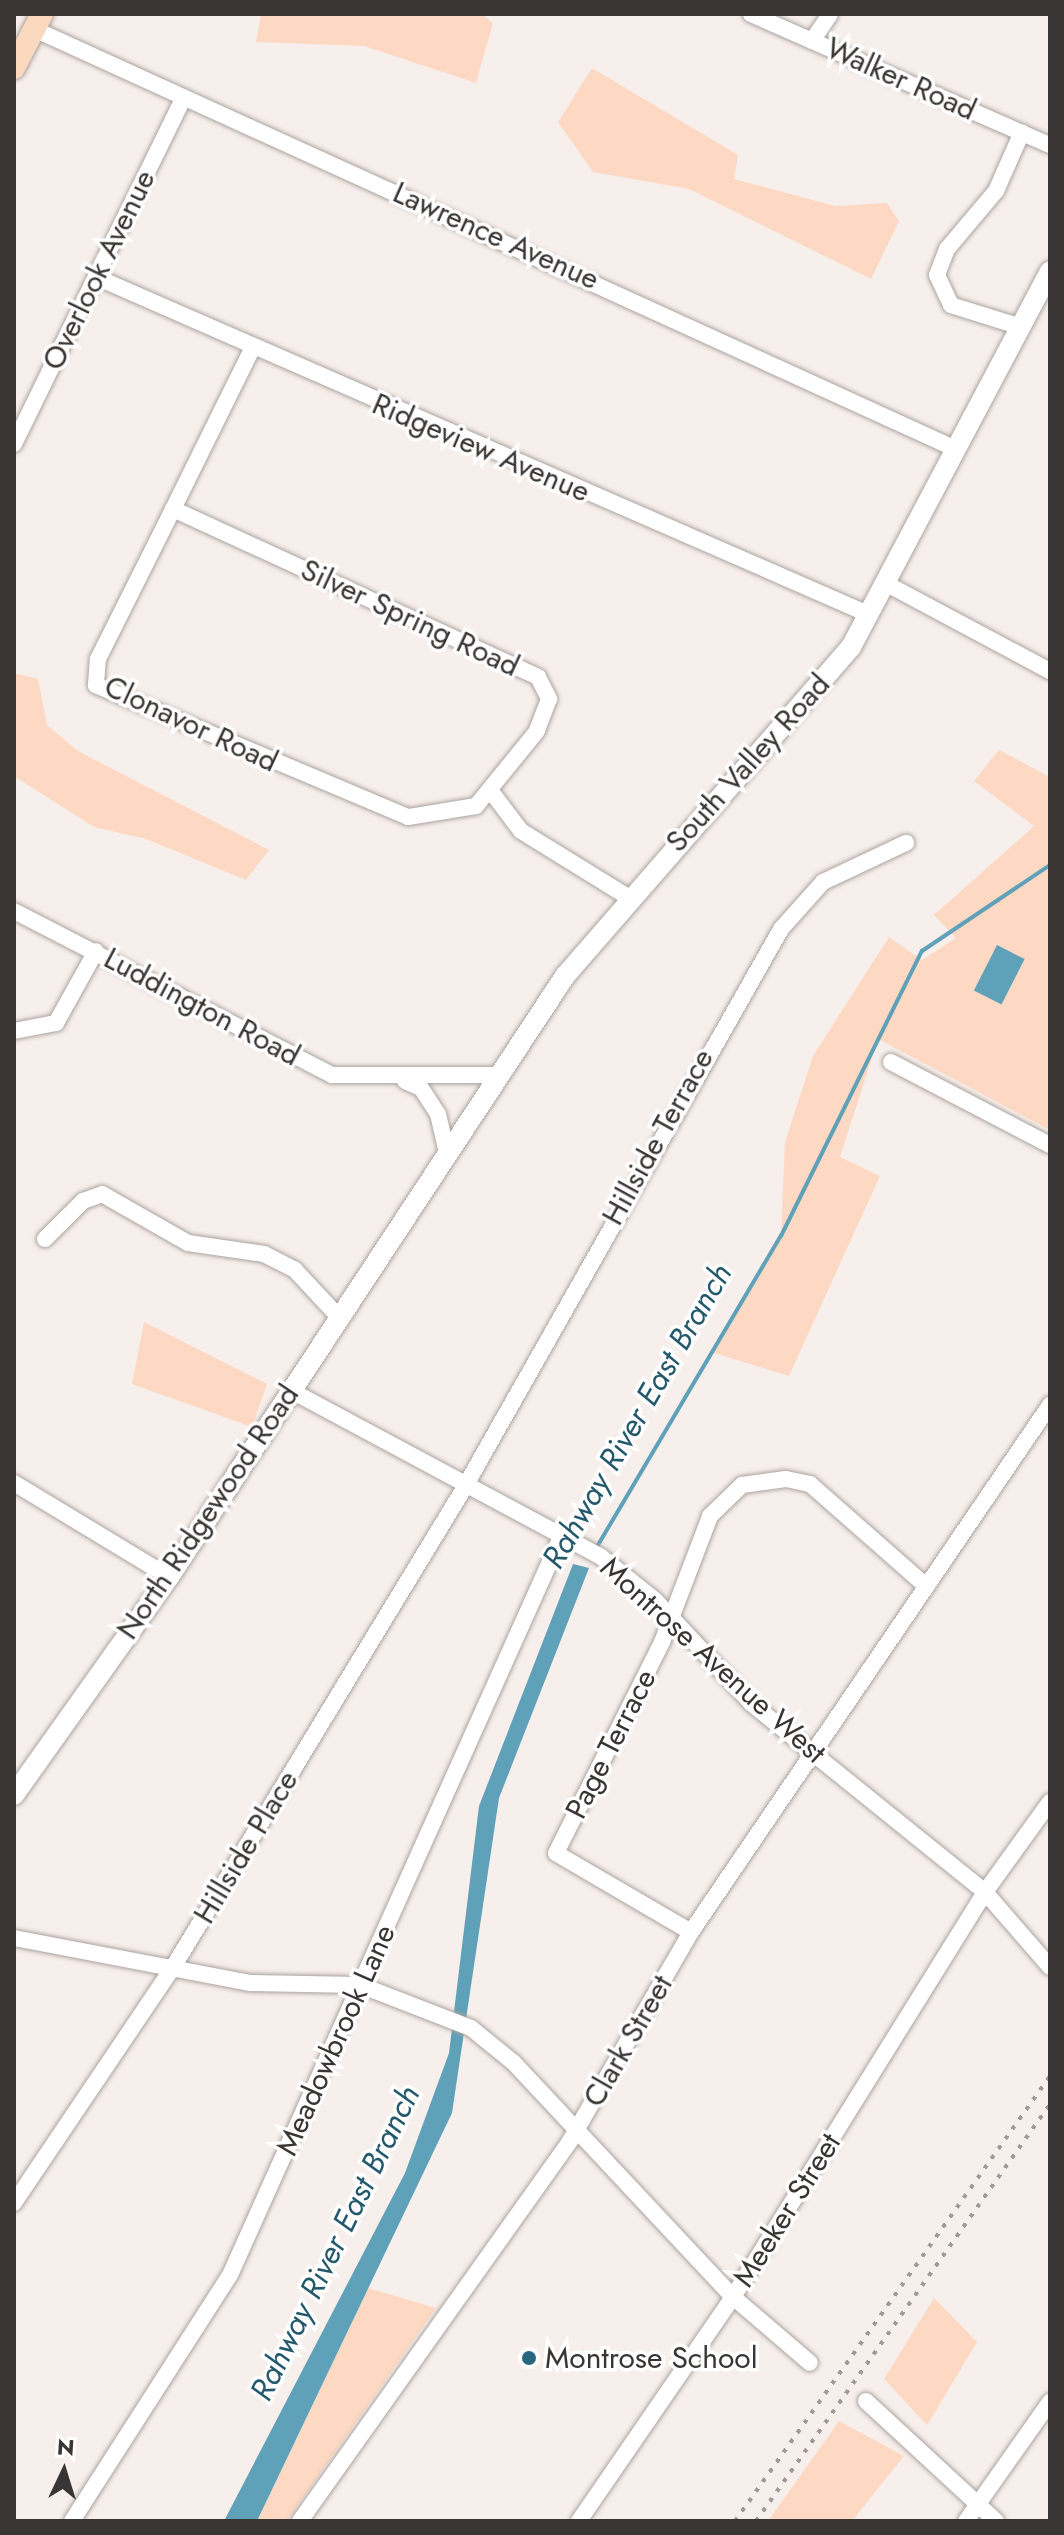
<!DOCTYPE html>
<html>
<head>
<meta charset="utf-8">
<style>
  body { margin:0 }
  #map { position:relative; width:1064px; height:2535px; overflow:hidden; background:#f7efeb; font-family:Jost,sans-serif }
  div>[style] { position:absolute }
  .green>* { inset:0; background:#fdd9c4 }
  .water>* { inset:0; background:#5fa1b9; transform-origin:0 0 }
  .stream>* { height:4px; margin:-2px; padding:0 2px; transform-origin:2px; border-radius:2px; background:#5fa1b9 }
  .roads { filter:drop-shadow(0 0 2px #aba39f) drop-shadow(0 0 2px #aba39f) }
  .minor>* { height:16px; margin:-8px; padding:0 8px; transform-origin:8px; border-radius:8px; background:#fff }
  .tertiary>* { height:20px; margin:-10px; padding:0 10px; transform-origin:10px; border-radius:10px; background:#fff }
  .secondary>* { height:22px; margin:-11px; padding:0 11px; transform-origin:11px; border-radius:11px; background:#fad9bf }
  .rail>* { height:4px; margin-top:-2px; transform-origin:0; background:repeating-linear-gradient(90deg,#9f9997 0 4px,transparent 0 12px) }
  .dots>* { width:22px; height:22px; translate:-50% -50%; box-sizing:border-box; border:4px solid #fefefe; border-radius:50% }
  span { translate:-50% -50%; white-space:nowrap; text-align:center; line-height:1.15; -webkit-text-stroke:7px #fefefe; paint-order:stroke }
  .street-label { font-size:30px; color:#383534 }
  .poi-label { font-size:30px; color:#383534 }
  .left { translate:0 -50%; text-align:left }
  .water-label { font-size:32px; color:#24596c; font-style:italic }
  .frame { position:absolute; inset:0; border:16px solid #383534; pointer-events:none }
  .north { position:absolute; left:24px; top:2431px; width:80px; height:80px; -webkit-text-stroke:6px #fefefe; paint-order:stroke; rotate:4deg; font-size:22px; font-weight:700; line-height:32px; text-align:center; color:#383534 }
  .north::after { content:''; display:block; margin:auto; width:28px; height:36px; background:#383534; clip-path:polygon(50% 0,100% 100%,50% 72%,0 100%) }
</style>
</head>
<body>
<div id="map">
  <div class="green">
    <div style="clip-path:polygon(261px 14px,482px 14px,493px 23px,476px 83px,364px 46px,256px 42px)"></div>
    <div style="clip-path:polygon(592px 68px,738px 155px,734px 179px,835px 206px,887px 203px,899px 221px,871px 279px,689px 189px,593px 172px,558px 122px)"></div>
    <div style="clip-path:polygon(14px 673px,38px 679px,47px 725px,78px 751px,269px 850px,246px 880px,146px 839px,94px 827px,14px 776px)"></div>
    <div style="clip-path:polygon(999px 750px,1050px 777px,1050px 1130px,878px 1039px,840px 1157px,880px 1176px,789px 1376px,714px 1353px,781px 1236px,785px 1142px,813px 1056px,889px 937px,922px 960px,956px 938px,934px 915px,1034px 826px,974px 781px)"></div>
    <div style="clip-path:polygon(144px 1322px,267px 1384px,252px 1427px,132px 1384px)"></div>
    <div style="clip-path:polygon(368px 2288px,436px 2308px,287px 2521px,257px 2521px)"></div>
    <div style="clip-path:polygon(934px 2298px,977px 2342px,927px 2425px,884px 2379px)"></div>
    <div style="clip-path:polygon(839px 2421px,904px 2456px,852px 2521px,768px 2521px)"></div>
  </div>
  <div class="water">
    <div style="left:997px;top:945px;width:31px;height:51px;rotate:27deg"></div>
    <div style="clip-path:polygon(573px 1564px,589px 1568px,499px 1798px,452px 2113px,257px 2521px,224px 2521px,405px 2173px,449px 2053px,479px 1806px)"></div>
  </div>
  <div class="stream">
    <div style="left:595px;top:1550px;width:365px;rotate:-59.4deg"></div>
    <div style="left:781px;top:1236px;width:318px;rotate:-63.7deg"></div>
    <div style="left:922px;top:951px;width:154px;rotate:-33.9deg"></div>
  </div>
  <div class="roads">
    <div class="minor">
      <div style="left:751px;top:14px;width:326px;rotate:23.7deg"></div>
      <div style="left:34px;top:29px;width:1013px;rotate:24.49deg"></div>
      <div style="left:812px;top:41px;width:32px;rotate:-56deg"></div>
      <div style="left:96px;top:277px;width:842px;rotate:23.58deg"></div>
      <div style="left:1018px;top:326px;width:70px;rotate:-162.6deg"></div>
      <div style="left:951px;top:305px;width:33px;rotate:-115deg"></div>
      <div style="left:937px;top:275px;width:28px;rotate:-69deg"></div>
      <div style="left:947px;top:249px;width:76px;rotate:-49.8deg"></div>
      <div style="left:996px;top:191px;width:64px;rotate:-66.2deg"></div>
      <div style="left:14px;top:444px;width:386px;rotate:-63.9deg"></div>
      <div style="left:173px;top:509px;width:402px;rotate:24.7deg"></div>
      <div style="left:538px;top:677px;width:25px;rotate:63deg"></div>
      <div style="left:549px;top:699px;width:34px;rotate:111deg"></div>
      <div style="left:537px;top:731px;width:97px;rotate:129.1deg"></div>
      <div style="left:476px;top:806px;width:69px;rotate:170.8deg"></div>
      <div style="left:408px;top:817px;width:339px;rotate:-157.1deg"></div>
      <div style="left:96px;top:685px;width:26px;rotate:-86deg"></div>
      <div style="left:98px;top:659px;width:168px;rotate:-63.4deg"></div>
      <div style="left:173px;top:509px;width:178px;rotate:-63.7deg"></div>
      <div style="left:885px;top:583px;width:187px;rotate:28.1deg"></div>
      <div style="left:490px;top:790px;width:51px;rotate:52.9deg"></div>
      <div style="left:521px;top:831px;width:126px;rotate:31.7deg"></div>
      <div style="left:14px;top:911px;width:358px;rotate:27.3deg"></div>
      <div style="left:332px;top:1075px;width:164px"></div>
      <div style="left:14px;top:1031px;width:43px;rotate:-10.8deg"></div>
      <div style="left:56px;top:1023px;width:82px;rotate:-60.9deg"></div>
      <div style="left:891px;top:1062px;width:179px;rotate:27.6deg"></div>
      <div style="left:405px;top:1081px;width:17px;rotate:24deg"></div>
      <div style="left:421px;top:1088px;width:31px;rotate:57deg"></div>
      <div style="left:438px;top:1114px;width:36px;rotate:77deg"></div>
      <div style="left:45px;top:1239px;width:54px;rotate:-45deg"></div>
      <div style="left:83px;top:1201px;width:20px;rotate:-20deg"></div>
      <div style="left:102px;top:1194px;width:99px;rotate:29.7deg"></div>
      <div style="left:188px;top:1243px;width:77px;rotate:8.2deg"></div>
      <div style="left:264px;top:1254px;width:35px;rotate:27deg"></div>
      <div style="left:295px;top:1270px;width:62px;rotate:47deg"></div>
      <div style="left:290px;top:1390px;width:352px;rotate:28.2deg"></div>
      <div style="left:600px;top:1556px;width:70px;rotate:38.7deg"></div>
      <div style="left:655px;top:1600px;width:142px;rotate:47deg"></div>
      <div style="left:752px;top:1704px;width:299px;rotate:38.9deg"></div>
      <div style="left:985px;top:1892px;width:99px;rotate:49.1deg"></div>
      <div style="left:14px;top:1483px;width:181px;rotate:31.2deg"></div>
      <div style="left:691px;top:1932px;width:156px;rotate:-149.7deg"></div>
      <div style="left:556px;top:1853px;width:236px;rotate:-63.3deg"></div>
      <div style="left:662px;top:1642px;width:135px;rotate:-69.1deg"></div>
      <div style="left:710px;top:1516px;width:45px;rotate:-44.1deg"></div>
      <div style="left:742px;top:1485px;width:44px;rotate:-7.8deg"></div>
      <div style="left:786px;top:1479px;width:25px;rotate:12deg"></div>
      <div style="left:810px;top:1484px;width:154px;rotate:41.3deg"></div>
      <div style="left:14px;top:1938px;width:241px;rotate:10.8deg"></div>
      <div style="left:251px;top:1983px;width:109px;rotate:1.1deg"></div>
      <div style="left:360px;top:1985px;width:119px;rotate:21.2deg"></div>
      <div style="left:471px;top:2028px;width:55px;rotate:39.1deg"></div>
      <div style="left:514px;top:2063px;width:320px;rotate:46.9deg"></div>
      <div style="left:733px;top:2297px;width:101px;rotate:40.6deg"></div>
      <div style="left:14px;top:2203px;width:282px;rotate:-56deg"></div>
      <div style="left:172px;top:1969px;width:560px;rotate:-58.72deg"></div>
      <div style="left:463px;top:1490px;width:645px;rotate:-60.45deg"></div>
      <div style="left:781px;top:929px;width:63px;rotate:-48.2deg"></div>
      <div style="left:823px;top:882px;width:92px;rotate:-25.2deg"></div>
      <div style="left:866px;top:2401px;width:177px;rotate:42.7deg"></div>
      <div style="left:72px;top:2521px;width:292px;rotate:-57.3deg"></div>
      <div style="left:230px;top:2275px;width:809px;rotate:-65.84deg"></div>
      <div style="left:300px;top:2521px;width:468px;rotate:-54.6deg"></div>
      <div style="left:571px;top:2139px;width:239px;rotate:-59.9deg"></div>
      <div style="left:691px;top:1932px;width:638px;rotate:-55.74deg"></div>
      <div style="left:579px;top:2521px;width:272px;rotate:-55.5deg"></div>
      <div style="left:733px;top:2297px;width:477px;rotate:-58.1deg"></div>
      <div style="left:985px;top:1892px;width:111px;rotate:-54.2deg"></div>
      <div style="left:966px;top:2521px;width:146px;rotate:-54.8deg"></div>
    </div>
    <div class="tertiary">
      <div style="left:14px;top:1795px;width:267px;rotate:-54.6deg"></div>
      <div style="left:169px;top:1577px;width:720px;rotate:-56.62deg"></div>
      <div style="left:565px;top:976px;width:436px;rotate:-49deg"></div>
      <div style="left:851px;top:647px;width:425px;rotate:-62.1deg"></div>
    </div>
    <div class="secondary">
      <div style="left:14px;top:68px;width:61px;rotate:-62.6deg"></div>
    </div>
  </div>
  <div class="rail">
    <div style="left:735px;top:2521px;width:545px;rotate:-54.71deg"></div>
    <div style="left:756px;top:2521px;width:510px;rotate:-54.81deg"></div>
  </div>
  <div class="dots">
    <div style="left:529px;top:2358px;background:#28677d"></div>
  </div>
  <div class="street-label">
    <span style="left:901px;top:79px;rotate:24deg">Walker Road</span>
    <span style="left:496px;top:236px;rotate:24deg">Lawrence Avenue</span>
    <span style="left:99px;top:270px;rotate:-64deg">Overlook Avenue</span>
    <span style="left:481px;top:448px;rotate:23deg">Ridgeview Avenue</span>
    <span style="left:410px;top:618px;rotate:25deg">Silver Spring Road</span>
    <span style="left:191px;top:724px;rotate:25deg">Clonavor Road</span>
    <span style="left:748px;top:763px;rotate:-48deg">South Valley Road</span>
    <span style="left:202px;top:1007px;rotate:28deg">Luddington Road</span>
    <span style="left:658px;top:1137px;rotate:-61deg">Hillside Terrace</span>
    <span style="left:208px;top:1512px;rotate:-56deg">North Ridgewood Road</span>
    <span style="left:713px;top:1660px;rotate:42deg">Montrose Avenue West</span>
    <span style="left:611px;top:1744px;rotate:-63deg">Page Terrace</span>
    <span style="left:246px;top:1847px;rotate:-59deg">Hillside Place</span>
    <span style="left:336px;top:2040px;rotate:-66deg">Meadowbrook Lane</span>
    <span style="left:628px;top:2041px;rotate:-60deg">Clark Street</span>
    <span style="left:787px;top:2210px;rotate:-58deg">Meeker Street</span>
  </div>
  <div class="poi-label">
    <span class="left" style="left:545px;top:2358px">Montrose School</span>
  </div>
  <div class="water-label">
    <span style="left:637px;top:1416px;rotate:-60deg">Rahway River East Branch</span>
    <span style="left:335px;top:2243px;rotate:-64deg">Rahway River East Branch</span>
  </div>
  <div class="frame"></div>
  <div class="north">N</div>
</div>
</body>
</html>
